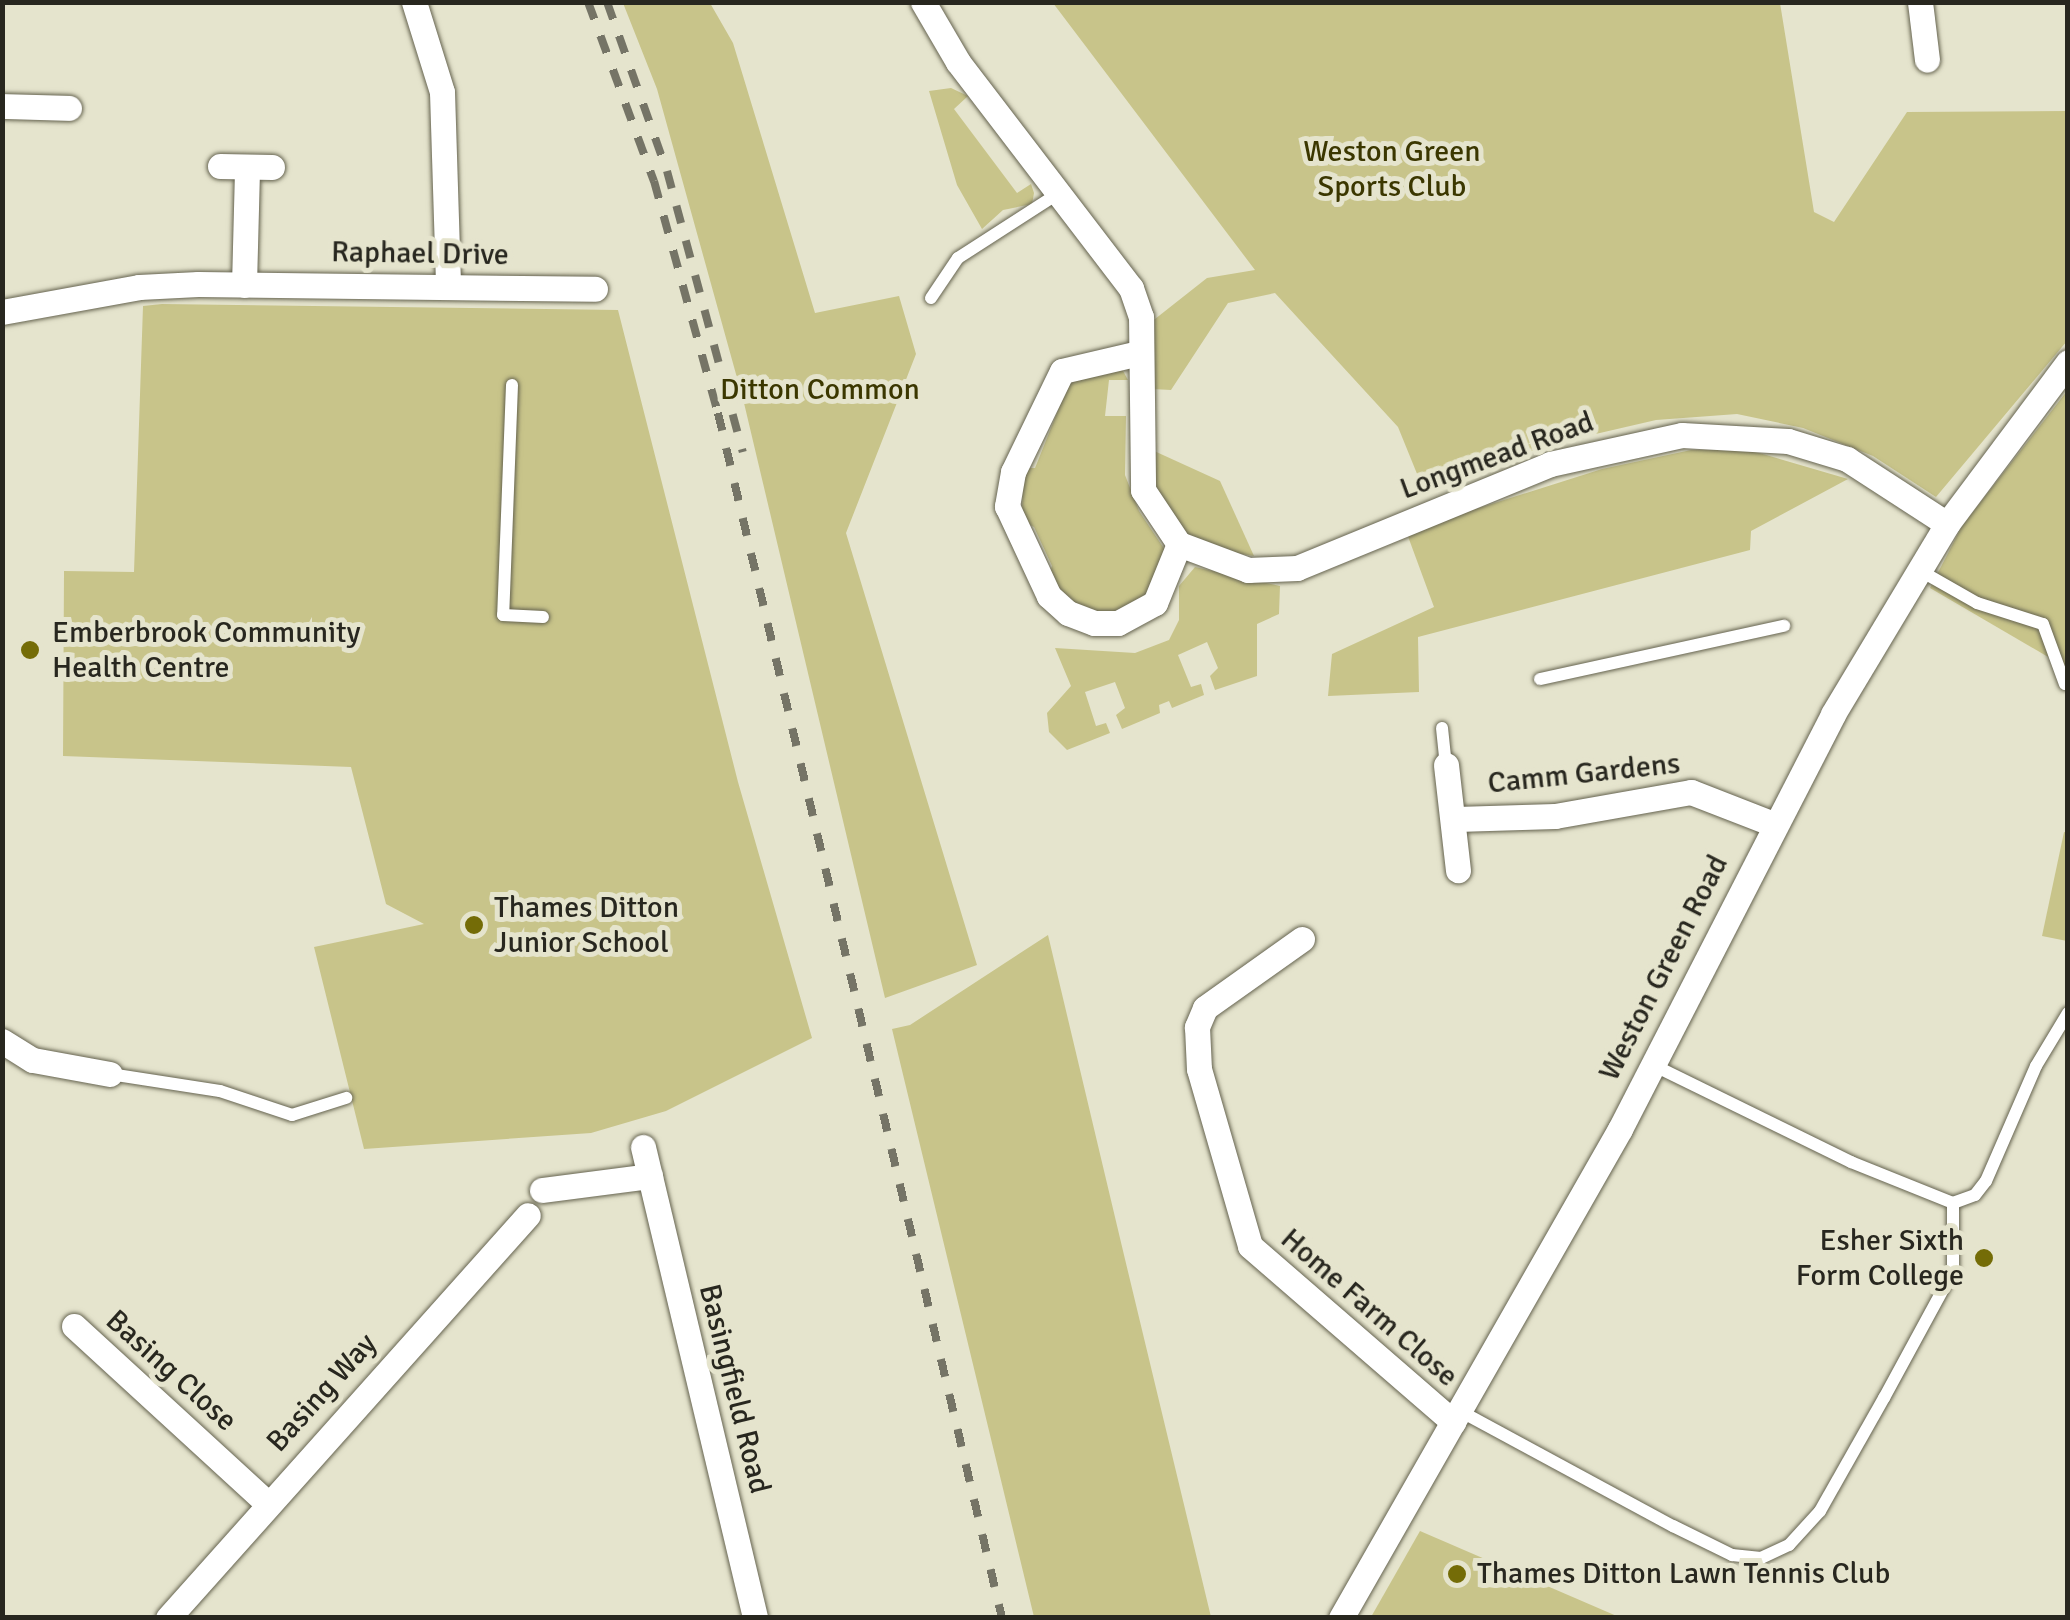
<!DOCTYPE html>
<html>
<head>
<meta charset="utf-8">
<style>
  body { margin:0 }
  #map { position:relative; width:2070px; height:1620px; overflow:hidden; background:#e5e4cd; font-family:Signika,sans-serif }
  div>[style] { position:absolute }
  .green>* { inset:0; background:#c8c48a }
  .roads { filter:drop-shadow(0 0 2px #65634f) drop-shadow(0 0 2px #65634f) }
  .lane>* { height:12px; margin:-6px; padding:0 6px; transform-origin:6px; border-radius:6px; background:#fff }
  .street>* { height:25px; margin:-12.5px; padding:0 12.5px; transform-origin:12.5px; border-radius:12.5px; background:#fff }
  .rail>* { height:8px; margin-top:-4px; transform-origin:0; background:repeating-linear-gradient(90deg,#757466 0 18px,transparent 0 36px) }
  .dots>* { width:28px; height:28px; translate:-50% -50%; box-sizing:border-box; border:5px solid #e5e4cd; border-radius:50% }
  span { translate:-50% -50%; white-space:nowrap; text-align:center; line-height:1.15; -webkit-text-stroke:10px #e5e4cd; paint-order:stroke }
  .park-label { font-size:30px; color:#3b3700 }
  .street-label { font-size:30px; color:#28271f }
  .poi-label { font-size:30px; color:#28271f }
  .left { translate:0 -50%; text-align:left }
  .right { translate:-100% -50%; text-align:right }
  .frame { position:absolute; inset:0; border:5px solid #28271f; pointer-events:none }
</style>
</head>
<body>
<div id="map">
  <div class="green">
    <div style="clip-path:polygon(623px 3px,710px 3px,733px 43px,815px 313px,899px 296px,916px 354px,846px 533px,977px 965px,885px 998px,744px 403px,657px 89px)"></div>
    <div style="clip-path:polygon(1053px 3px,1780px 3px,1814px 212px,1834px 222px,1907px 112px,2067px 111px,2067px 341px,1936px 497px,1873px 456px,1803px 428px,1737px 414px,1656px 420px,1548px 445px,1424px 491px,1398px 427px,1275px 293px,1228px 303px,1171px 390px,1152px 389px,1155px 319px,1207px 278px,1255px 270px)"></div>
    <div style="clip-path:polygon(951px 88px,968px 96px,954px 109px,1017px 193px,1031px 184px,1034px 193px,1032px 204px,1003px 210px,982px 229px,957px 185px,929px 91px)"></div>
    <div style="clip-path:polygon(162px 304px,618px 310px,738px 782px,812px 1038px,666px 1111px,591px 1133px,364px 1149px,314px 947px,424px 924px,386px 904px,351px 767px,63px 756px,64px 571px,134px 572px,143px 306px)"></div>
    <div style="clip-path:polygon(1122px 369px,1128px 380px,1109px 380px,1105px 416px,1126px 416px,1125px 475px,1139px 511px,1169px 556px,1142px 604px,1122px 613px,1083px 612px,1048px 579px,1052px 566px,1034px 527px,1022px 521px,1023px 468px,1035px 468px,1071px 378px)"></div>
    <div style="clip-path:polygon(2067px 391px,2067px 668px,1930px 588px,1962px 526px)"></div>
    <div style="clip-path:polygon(1152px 450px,1220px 481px,1254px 556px,1211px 549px,1186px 533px,1150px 487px)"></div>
    <div style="clip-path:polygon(1691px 450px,1749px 450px,1848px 479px,1751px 531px,1750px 550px,1418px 637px,1419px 692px,1328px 696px,1332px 654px,1434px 607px,1406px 531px,1602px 469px)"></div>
    <div style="clip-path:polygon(1195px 567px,1280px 586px,1279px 614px,1257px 624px,1257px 676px,1215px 690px,1210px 676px,1218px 668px,1207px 642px,1178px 655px,1191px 687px,1201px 684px,1204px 695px,1172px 708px,1169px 701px,1159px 705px,1160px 713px,1122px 729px,1116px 715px,1125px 708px,1115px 682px,1085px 692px,1096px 726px,1106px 723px,1110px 733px,1067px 750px,1049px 732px,1047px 713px,1071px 686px,1055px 648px,1135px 653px,1169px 640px,1179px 620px,1179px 586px)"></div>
    <div style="clip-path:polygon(2064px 832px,2068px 833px,2067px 941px,2042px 936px)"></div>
    <div style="clip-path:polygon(1048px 935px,1124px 1255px,1211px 1617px,1034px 1617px,892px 1029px,910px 1025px)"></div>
    <div style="clip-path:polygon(1420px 1531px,1619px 1617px,1371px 1617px)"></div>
  </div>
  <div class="roads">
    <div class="lane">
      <div style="left:931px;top:298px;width:48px;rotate:-56deg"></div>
      <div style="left:958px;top:258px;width:120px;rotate:-32.8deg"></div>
      <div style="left:512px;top:385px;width:230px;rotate:92.2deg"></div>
      <div style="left:503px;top:615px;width:40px;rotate:2.9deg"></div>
      <div style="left:1919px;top:570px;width:67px;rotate:29.6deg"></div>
      <div style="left:1977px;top:603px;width:69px;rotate:17.7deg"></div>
      <div style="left:2043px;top:624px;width:64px;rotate:69.9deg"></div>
      <div style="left:1540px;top:679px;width:250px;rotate:-12.3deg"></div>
      <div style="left:1442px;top:728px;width:37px;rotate:84deg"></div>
      <div style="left:110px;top:1074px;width:111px;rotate:8.8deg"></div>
      <div style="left:220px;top:1091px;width:76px;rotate:18.4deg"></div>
      <div style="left:292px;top:1115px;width:57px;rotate:-17.5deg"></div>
      <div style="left:1953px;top:1203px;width:23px;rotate:-20deg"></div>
      <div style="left:1975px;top:1195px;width:18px;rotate:-52deg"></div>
      <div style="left:1986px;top:1181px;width:125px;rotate:-66.5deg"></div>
      <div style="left:2036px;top:1066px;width:62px;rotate:-58.9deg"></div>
      <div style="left:1460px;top:1411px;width:242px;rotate:28.4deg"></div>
      <div style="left:1673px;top:1526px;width:66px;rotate:26.2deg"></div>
      <div style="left:1732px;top:1555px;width:29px;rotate:6deg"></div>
      <div style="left:1761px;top:1558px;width:31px;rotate:-25deg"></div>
      <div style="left:1789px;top:1545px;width:46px;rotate:-47.6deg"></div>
      <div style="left:1820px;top:1511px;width:130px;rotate:-60.5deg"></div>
      <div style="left:1884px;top:1398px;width:145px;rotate:-61.5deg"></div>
      <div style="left:1953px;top:1271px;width:68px;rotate:-90deg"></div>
      <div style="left:1953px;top:1203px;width:110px;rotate:-158.1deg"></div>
      <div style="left:1851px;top:1162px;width:223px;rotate:-153.9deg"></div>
    </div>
    <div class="street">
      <div style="left:414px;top:2px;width:94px;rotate:72.7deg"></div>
      <div style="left:442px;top:92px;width:194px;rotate:88.2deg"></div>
      <div style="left:923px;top:2px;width:69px;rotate:59.7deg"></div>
      <div style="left:958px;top:62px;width:285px;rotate:52.6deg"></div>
      <div style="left:1131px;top:288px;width:31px;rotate:71deg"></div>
      <div style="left:1141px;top:317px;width:173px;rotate:89.3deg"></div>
      <div style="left:1143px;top:490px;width:65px;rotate:56.3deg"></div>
      <div style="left:1179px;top:544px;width:74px;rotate:20.6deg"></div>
      <div style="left:1248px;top:570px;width:49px;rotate:-2.3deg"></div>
      <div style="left:1297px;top:568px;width:274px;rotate:-22.3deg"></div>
      <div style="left:1550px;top:464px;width:135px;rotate:-12.4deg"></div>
      <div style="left:1682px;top:435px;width:106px;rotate:3.2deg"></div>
      <div style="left:1788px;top:441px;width:62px;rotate:17deg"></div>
      <div style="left:1847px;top:459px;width:119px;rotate:33deg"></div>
      <div style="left:1920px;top:2px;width:58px;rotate:83.1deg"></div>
      <div style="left:2px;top:106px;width:67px;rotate:1.7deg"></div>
      <div style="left:220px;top:166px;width:52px;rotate:1.1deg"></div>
      <div style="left:244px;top:285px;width:118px;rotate:-88.5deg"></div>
      <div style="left:2px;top:312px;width:139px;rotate:-10.3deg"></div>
      <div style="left:139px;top:287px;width:59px;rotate:-2.9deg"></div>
      <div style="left:198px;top:284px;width:397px;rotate:0.7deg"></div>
      <div style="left:1139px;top:353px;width:79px;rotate:166.8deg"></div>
      <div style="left:1062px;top:371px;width:112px;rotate:115.9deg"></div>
      <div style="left:1013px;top:472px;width:35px;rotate:100deg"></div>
      <div style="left:1007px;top:506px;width:99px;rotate:65deg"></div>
      <div style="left:1049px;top:596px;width:25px;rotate:42deg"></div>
      <div style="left:1068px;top:613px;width:28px;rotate:21deg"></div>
      <div style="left:1094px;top:623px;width:24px"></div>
      <div style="left:1118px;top:623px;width:42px;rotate:-28.4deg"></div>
      <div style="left:1155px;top:603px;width:64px;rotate:-67.9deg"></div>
      <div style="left:1446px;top:765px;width:106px;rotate:83.5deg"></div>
      <div style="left:1456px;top:819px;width:99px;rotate:-1.7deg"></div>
      <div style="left:1555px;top:816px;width:138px;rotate:-10deg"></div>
      <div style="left:1691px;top:792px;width:88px;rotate:21.3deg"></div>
      <div style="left:1302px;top:939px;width:119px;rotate:144.6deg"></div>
      <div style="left:1205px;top:1008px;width:21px;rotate:113deg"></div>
      <div style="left:1197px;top:1027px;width:42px;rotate:87.3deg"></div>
      <div style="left:1199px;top:1069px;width:184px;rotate:73.9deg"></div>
      <div style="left:1250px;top:1246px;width:269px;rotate:40.9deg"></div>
      <div style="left:2px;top:1041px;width:36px;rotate:32deg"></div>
      <div style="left:33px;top:1060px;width:78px;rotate:10.3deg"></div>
      <div style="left:643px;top:1147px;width:484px;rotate:76.6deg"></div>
      <div style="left:542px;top:1190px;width:109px;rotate:-7.4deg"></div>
      <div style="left:74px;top:1326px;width:263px;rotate:42.5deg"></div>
      <div style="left:168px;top:1618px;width:540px;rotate:-48.23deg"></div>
      <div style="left:1341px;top:1618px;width:563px;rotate:-60.29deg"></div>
      <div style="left:1620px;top:1129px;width:466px;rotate:-62.8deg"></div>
      <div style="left:1833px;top:714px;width:222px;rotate:-59deg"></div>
      <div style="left:1947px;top:524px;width:202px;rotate:-53.2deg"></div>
    </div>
  </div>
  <div class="rail">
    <div style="left:588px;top:2px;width:191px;rotate:69.8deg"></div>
    <div style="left:654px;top:181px;width:241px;rotate:74.6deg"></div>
    <div style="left:718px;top:413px;width:1238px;rotate:76.74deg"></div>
    <div style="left:607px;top:2px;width:179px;rotate:70.5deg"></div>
    <div style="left:667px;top:171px;width:291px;rotate:74.9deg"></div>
  </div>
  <div class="dots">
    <div style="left:30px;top:650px;background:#746c07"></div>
    <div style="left:474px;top:925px;background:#746c07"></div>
    <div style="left:1984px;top:1258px;background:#746c07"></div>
    <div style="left:1457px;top:1574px;background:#746c07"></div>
  </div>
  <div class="park-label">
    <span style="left:1392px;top:169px">Weston Green<br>Sports Club</span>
    <span style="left:820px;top:390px">Ditton Common</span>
  </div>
  <div class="street-label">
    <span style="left:420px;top:254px;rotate:1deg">Raphael Drive</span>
    <span style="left:1497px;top:456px;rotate:-20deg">Longmead Road</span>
    <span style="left:1584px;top:774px;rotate:-6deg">Camm Gardens</span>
    <span style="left:1664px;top:968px;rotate:-63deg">Weston Green Road</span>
    <span style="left:1369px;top:1308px;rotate:41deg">Home Farm Close</span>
    <span style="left:171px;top:1371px;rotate:42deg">Basing Close</span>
    <span style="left:734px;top:1389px;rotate:76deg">Basingfield Road</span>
    <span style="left:322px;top:1393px;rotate:-48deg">Basing Way</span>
  </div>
  <div class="poi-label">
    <span class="left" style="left:52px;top:650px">Emberbrook Community<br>Health Centre</span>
    <span class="left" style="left:494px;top:925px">Thames Ditton<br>Junior School</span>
    <span class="right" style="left:1964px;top:1258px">Esher Sixth<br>Form College</span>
    <span class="left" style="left:1477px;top:1574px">Thames Ditton Lawn Tennis Club</span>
  </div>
  <div class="frame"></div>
</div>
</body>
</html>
